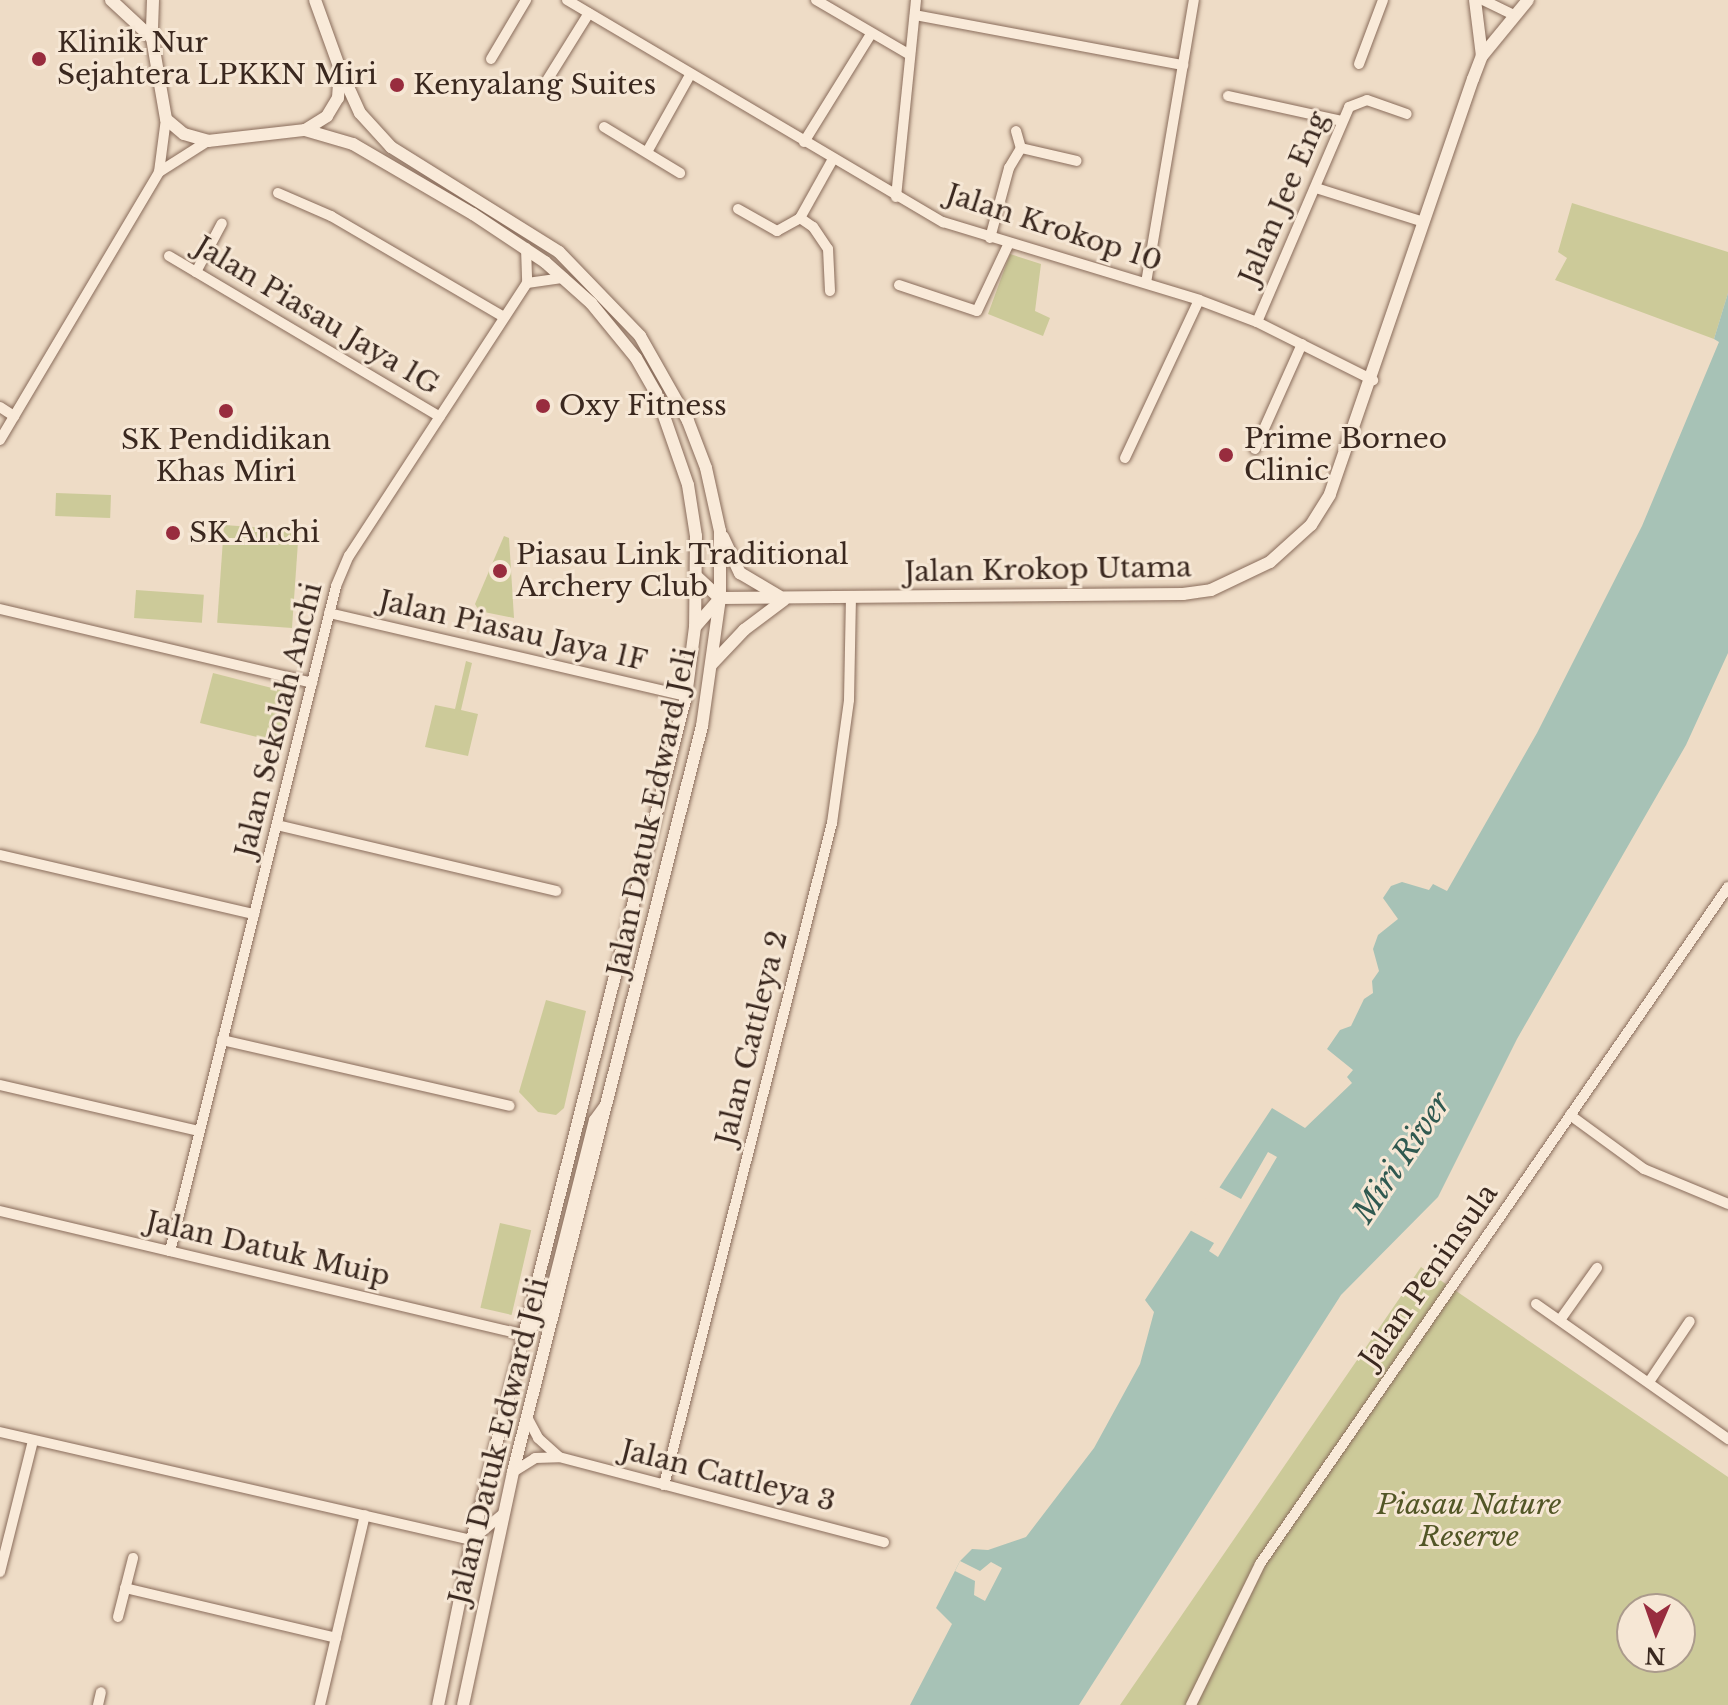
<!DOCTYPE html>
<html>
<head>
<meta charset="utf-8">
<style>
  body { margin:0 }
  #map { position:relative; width:1728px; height:1705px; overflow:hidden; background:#eedcc6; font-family:"Libre Baskerville",serif }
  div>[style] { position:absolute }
  .green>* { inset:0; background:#ccca99; transform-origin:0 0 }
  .water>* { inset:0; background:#a7c2b6 }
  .pier>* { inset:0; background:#eedcc6 }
  .roads { filter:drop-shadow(0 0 2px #896c5b) drop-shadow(0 0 2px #896c5b) }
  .minor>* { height:10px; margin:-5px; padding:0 5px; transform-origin:5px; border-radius:5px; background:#f9ead9 }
  .tertiary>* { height:12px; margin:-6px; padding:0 6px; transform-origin:6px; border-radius:6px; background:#f9ead9 }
  .dots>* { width:22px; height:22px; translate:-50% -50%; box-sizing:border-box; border:4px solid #f6e7d5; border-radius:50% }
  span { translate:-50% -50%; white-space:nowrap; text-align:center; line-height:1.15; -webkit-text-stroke:6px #f6e7d5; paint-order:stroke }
  .poi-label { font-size:28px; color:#3a281f }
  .left { translate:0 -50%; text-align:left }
  .street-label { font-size:28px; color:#3a281f }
  .park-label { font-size:28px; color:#525626; font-style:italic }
  .water-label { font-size:30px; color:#2f5950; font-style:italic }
  .north { position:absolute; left:1616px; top:1593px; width:80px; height:80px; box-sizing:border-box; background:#f6e7d5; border:2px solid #ab9b8c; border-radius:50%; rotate:182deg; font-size:22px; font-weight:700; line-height:32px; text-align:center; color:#3a281f }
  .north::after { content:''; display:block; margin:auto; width:28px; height:36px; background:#982c3e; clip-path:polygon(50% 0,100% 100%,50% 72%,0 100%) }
</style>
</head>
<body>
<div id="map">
  <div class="green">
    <div style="clip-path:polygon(1572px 203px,1728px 252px,1728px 293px,1714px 339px,1555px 280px,1567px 258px,1558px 252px)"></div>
    <div style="clip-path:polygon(1010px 254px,1041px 264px,1035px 311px,1050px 318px,1043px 336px,988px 314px)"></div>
    <div style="left:56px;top:493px;width:55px;height:23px;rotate:2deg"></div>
    <div style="left:224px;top:525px;width:75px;height:98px;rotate:4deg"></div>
    <div style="clip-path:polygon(504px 536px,509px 538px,514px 618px,479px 611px,475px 604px)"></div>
    <div style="left:136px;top:590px;width:68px;height:28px;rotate:4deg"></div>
    <div style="clip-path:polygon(466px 661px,472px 663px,461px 710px,478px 714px,468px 756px,425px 747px,435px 705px,455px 709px)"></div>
    <div style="clip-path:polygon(213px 673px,284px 691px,292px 711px,282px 743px,200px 723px)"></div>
    <div style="clip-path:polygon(546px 1000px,586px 1011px,564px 1108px,556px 1115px,538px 1112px,519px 1092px)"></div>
    <div style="left:500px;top:1223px;width:32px;height:87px;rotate:13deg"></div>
    <div style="clip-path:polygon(evenodd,1421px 1267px,1728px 1477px,1728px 1705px,1120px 1705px,1421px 1267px,1632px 1609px,1680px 1609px,1680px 1657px,1632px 1657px,1632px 1609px)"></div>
  </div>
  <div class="water">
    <div style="clip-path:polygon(1728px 293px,1728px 653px,1686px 745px,1517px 1039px,1438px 1197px,1341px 1295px,1079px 1705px,910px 1705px,952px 1624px,936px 1608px,960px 1561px,972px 1549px,988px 1550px,1026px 1537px,1094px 1448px,1140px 1364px,1154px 1312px,1145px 1300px,1272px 1108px,1305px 1128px,1352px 1083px,1347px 1077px,1353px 1070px,1327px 1049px,1340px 1030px,1351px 1026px,1364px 999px,1373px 993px,1372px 981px,1379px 971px,1373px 949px,1378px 935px,1398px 919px,1383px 898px,1391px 886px,1402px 882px,1429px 890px,1433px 884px,1447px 891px,1537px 733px,1642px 526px,1719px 342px,1714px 339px)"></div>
  </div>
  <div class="pier">
    <div style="clip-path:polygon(1268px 1152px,1277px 1157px,1218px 1257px,1209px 1251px,1214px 1243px,1186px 1228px,1215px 1185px,1241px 1199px)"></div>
    <div style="clip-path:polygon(960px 1561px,980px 1571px,991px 1562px,1002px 1568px,985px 1601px,974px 1595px,975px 1581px,955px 1571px)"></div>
  </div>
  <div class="roads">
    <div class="minor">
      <div style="left:567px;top:0;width:437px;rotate:30.6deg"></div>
      <div style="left:943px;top:222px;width:268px;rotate:16.9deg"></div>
      <div style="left:1199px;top:300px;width:62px;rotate:20.8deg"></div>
      <div style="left:1257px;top:322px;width:130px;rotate:26.6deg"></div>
      <div style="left:816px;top:0;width:109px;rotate:30.3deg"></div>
      <div style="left:1483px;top:0;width:32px;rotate:26deg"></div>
      <div style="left:915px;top:15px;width:273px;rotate:10.6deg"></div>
      <div style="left:491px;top:59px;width:69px;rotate:-59.3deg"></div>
      <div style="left:1359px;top:64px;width:68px;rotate:-69.4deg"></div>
      <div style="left:546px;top:82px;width:81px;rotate:-58.1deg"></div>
      <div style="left:1228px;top:96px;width:117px;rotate:12.4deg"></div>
      <div style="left:604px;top:127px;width:89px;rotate:31.2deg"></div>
      <div style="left:1016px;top:131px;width:18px;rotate:74deg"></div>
      <div style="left:804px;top:142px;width:127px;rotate:-58.2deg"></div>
      <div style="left:647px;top:152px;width:88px;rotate:-60.8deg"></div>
      <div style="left:159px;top:172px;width:58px;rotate:-32.3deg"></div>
      <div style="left:1316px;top:188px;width:113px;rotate:17.5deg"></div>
      <div style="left:278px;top:193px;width:58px;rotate:23.5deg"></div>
      <div style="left:331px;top:216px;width:200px;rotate:30.3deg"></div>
      <div style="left:896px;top:197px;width:198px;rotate:-84.2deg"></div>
      <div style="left:738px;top:209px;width:45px;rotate:29.4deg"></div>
      <div style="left:777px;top:231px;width:26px;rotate:-29deg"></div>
      <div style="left:990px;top:238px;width:73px;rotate:-74.8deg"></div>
      <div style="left:1009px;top:168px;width:23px;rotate:-59deg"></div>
      <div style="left:1021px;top:148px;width:57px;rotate:13.1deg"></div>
      <div style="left:526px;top:248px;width:35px;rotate:88deg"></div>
      <div style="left:169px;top:256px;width:315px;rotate:30.7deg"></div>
      <div style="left:196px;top:272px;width:55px;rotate:-62deg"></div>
      <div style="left:1146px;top:283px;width:287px;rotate:-80.4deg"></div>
      <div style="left:899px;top:285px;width:82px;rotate:18.4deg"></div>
      <div style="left:977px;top:311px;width:75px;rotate:-64.8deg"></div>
      <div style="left:830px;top:291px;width:42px;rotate:-92.7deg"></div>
      <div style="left:828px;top:249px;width:27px;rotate:-124deg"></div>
      <div style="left:813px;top:227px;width:16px;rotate:-145deg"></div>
      <div style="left:800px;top:218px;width:68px;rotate:-60.8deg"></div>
      <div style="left:1257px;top:322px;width:234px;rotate:-66.8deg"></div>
      <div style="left:1349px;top:107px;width:19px;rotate:-21deg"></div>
      <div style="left:1367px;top:100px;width:42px;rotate:19.3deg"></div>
      <div style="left:0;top:407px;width:17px;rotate:33deg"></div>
      <div style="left:0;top:440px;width:312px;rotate:-59.3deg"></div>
      <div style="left:159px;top:172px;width:53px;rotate:-82.5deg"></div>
      <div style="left:1255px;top:449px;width:115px;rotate:-65.9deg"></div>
      <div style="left:1125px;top:458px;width:174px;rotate:-64.9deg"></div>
      <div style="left:0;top:609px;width:321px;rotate:13.3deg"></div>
      <div style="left:329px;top:613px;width:367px;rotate:13.1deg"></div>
      <div style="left:277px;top:825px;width:287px;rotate:13.3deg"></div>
      <div style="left:0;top:855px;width:261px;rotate:13.1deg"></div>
      <div style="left:222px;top:1040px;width:295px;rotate:12.9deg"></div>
      <div style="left:0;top:1085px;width:204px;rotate:13deg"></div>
      <div style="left:1570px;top:1115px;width:92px;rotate:36.1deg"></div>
      <div style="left:1644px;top:1169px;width:91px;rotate:22.6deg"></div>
      <div style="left:0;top:1211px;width:539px;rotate:13.29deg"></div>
      <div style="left:525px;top:1335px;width:28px;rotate:-45deg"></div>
      <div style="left:545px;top:1315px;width:201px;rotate:-75.9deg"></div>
      <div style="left:594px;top:1120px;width:17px;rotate:-54deg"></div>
      <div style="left:170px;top:1251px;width:685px;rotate:-75.98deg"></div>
      <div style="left:336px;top:586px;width:33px;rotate:-67deg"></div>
      <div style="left:349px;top:556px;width:326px;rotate:-56.9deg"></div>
      <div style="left:527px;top:283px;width:37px;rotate:-8deg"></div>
      <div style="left:1536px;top:1304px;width:235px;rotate:35.1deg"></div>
      <div style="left:1560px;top:1320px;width:64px;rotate:-54.6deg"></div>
      <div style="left:1649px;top:1382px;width:73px;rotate:-56.1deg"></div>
      <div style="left:527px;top:1417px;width:24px;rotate:62deg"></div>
      <div style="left:538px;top:1438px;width:27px;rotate:42deg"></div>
      <div style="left:0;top:1432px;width:484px;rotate:12.9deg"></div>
      <div style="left:472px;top:1540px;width:42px;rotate:-40.2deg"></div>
      <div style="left:513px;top:1472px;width:26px;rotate:-32deg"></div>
      <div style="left:535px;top:1458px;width:24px;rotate:-2deg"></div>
      <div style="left:559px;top:1457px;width:336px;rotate:14.7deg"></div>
      <div style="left:664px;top:1485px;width:683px;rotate:-75.76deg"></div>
      <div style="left:832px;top:823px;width:124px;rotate:-82.1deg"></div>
      <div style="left:849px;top:700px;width:102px;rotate:-88.9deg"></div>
      <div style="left:0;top:1572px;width:135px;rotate:-75.9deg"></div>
      <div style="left:125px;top:1588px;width:217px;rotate:13.3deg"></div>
      <div style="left:118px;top:1617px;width:61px;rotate:-75.7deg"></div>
      <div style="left:98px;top:1705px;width:13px;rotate:-77deg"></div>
      <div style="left:320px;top:1705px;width:195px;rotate:-76.7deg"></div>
      <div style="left:1191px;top:1705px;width:157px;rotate:-63.9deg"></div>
      <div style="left:1260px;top:1564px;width:823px;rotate:-55.34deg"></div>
    </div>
    <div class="tertiary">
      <div style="left:111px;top:0;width:56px;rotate:42.8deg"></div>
      <div style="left:153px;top:0;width:38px;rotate:92deg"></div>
      <div style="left:152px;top:38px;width:82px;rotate:80.2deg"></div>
      <div style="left:166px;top:119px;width:23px;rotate:40deg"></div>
      <div style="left:184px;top:134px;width:25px;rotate:16deg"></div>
      <div style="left:208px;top:141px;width:98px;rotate:-6.5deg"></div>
      <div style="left:305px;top:130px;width:26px;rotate:-32deg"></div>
      <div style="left:327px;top:116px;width:21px;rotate:-59deg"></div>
      <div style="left:338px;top:98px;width:29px;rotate:-86deg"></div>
      <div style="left:340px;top:69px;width:73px;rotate:-109.9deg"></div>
      <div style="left:1475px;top:0;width:56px;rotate:82.9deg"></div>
      <div style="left:340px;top:69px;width:48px;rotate:65.6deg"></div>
      <div style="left:360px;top:113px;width:46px;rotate:47.6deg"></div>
      <div style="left:391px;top:147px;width:198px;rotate:32deg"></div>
      <div style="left:559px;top:252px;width:117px;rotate:46deg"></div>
      <div style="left:640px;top:336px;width:98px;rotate:60.5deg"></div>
      <div style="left:688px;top:421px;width:50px;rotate:69deg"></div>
      <div style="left:706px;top:468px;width:65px;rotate:77.5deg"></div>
      <div style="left:720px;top:531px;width:67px;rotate:90deg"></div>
      <div style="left:720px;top:598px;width:129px;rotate:98deg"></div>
      <div style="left:702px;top:726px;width:770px;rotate:104.22deg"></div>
      <div style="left:513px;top:1472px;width:238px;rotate:102.1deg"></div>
      <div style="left:305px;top:130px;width:50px;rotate:16.3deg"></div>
      <div style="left:353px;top:144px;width:139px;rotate:30.3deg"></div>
      <div style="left:473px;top:214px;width:87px;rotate:33.7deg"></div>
      <div style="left:545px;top:262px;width:62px;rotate:41.7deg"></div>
      <div style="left:591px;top:303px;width:71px;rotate:50.7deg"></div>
      <div style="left:636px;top:358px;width:40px;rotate:60.3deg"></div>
      <div style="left:656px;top:393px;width:97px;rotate:70.8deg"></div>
      <div style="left:688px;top:485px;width:52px;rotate:81.1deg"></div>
      <div style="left:696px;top:536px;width:91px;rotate:90.6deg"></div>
      <div style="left:695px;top:627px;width:70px;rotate:97.4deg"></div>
      <div style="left:686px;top:696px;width:871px;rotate:104.23deg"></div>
      <div style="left:472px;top:1540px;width:168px;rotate:101.6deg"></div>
      <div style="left:723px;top:537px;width:40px;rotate:65deg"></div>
      <div style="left:740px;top:573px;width:45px;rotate:30.5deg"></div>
      <div style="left:696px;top:576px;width:33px;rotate:43deg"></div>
      <div style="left:720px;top:598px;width:463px;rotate:-0.5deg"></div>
      <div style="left:1183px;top:594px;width:28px;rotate:-8deg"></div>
      <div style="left:1211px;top:590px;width:65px;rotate:-25.4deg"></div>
      <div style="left:1270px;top:562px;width:55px;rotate:-42.1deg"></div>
      <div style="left:1311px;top:525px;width:36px;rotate:-58deg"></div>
      <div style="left:1330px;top:494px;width:439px;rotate:-71deg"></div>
      <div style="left:1473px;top:79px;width:25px;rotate:-69deg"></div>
      <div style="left:1482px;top:56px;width:72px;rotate:-50.6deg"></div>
      <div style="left:695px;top:627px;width:38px;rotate:-49deg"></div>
      <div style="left:712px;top:664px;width:47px;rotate:-46.7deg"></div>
      <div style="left:744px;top:630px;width:50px;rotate:-36.9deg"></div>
    </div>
  </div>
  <div class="dots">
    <div style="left:39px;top:59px;background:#982c3e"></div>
    <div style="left:397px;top:85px;background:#982c3e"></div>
    <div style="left:543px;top:406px;background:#982c3e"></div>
    <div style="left:226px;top:411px;background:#982c3e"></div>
    <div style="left:1226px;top:455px;background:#982c3e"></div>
    <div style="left:173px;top:533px;background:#982c3e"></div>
    <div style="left:500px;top:571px;background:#982c3e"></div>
  </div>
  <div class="poi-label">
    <span class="left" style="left:57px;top:59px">Klinik Nur<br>Sejahtera LPKKN Miri</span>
    <span class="left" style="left:413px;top:85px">Kenyalang Suites</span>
    <span class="left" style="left:559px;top:406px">Oxy Fitness</span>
    <span class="left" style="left:1244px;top:455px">Prime Borneo<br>Clinic</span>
    <span style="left:226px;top:456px">SK Pendidikan<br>Khas Miri</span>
    <span class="left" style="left:189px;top:533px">SK Anchi</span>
    <span class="left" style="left:516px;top:571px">Piasau Link Traditional<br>Archery Club</span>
  </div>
  <div class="street-label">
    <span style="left:1284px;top:198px;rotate:-67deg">Jalan Jee Eng</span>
    <span style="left:1054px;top:228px;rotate:18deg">Jalan Krokop 10</span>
    <span style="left:317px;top:316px;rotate:31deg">Jalan Piasau Jaya 1G</span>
    <span style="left:1048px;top:570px;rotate:-1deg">Jalan Krokop Utama</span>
    <span style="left:513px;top:631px;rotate:13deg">Jalan Piasau Jaya 1F</span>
    <span style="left:279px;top:720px;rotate:-76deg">Jalan Sekolah Anchi</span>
    <span style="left:652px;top:812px;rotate:-78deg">Jalan Datuk Edward Jeli</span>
    <span style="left:752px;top:1038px;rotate:-76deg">Jalan Cattleya 2</span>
    <span style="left:268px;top:1249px;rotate:13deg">Jalan Datuk Muip</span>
    <span style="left:1429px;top:1276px;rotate:-55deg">Jalan Peninsula</span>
    <span style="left:499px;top:1441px;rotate:-76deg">Jalan Datuk Edward Jeli</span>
    <span style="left:728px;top:1476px;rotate:14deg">Jalan Cattleya 3</span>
  </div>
  <div class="park-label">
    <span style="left:1469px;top:1521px">Piasau Nature<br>Reserve</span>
  </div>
  <div class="water-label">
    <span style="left:1402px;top:1158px;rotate:-56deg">Miri River</span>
  </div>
  <div class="north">N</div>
</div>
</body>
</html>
